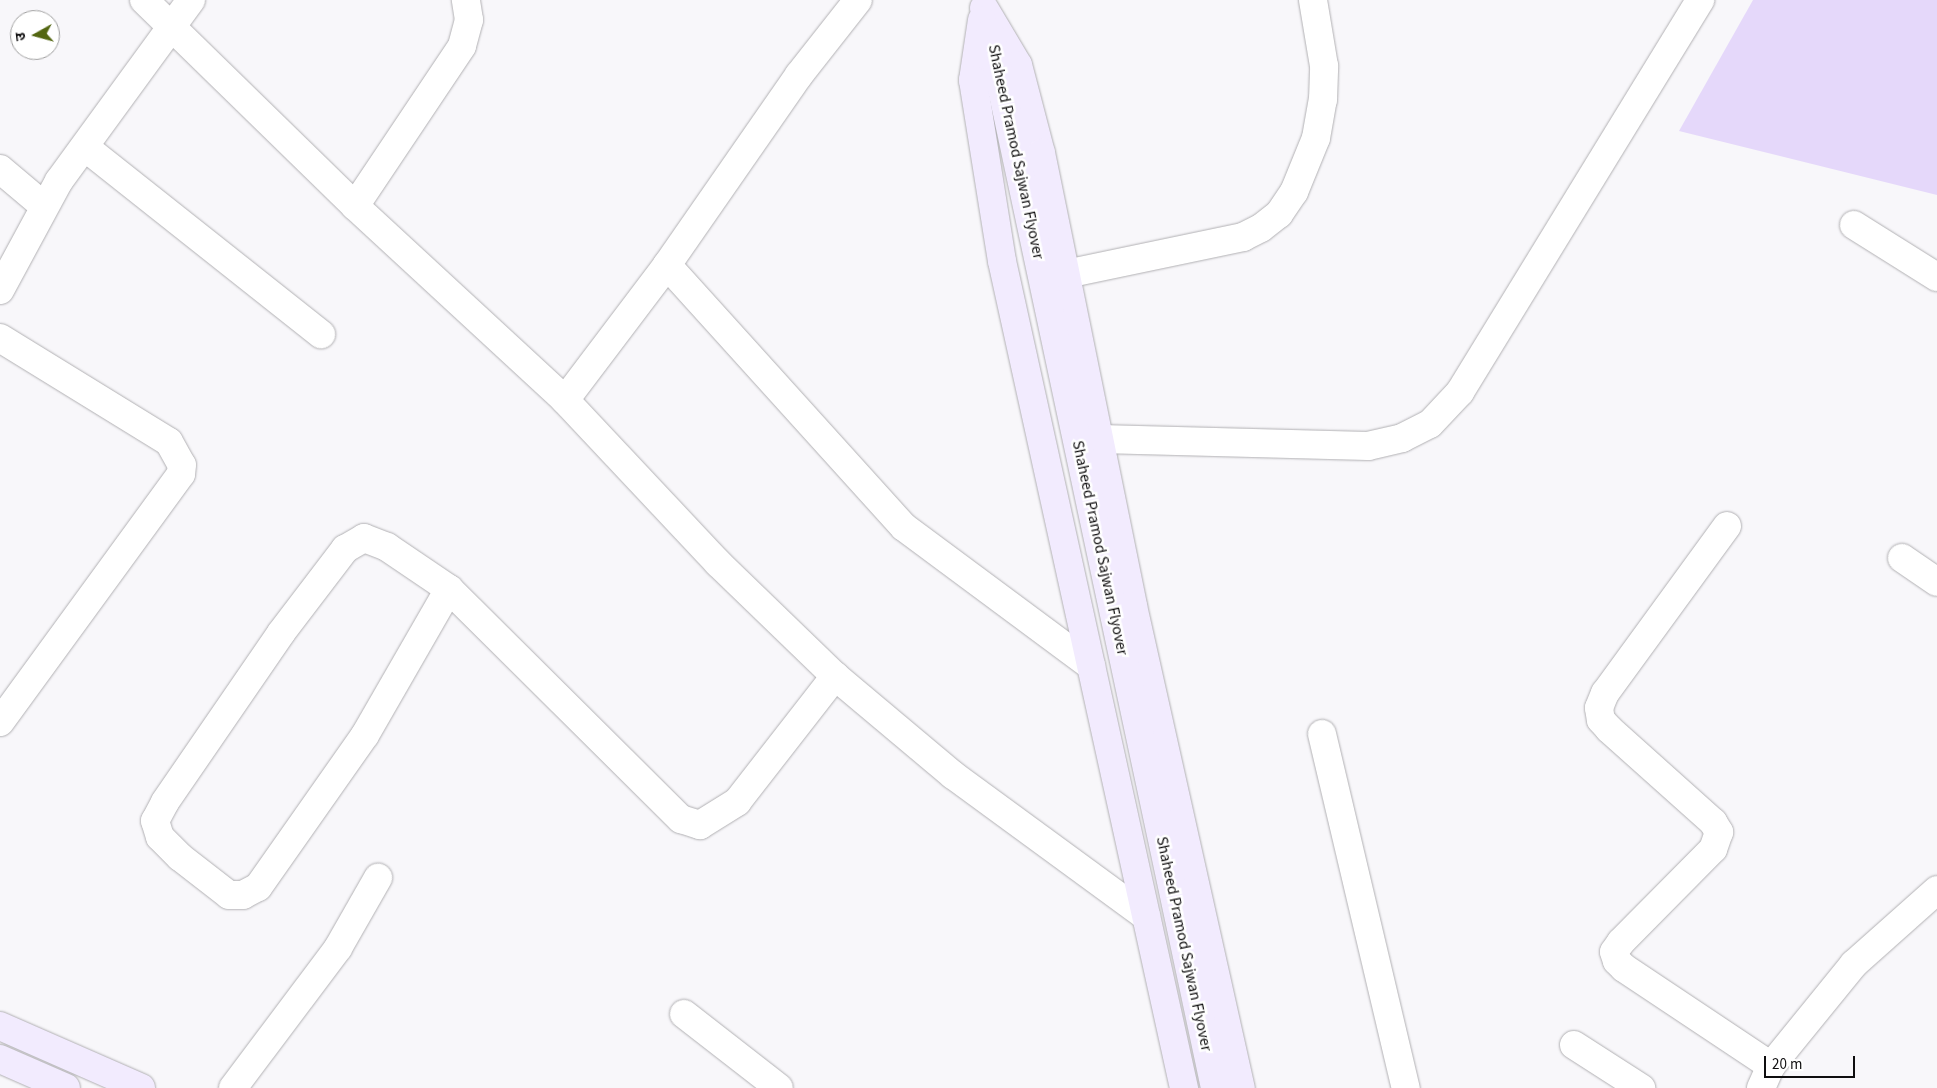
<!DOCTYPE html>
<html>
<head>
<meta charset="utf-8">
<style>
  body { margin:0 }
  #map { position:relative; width:1937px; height:1088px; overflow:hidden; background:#f8f7fa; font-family:"Source Sans 3","Noto Sans Devanagari",sans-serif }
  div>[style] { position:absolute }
  .green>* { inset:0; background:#e5d8fa }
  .roads { filter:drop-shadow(0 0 1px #b1b0b3) drop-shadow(0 0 1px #b1b0b3) }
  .street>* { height:28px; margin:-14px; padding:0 14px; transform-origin:14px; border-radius:14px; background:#fff }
  .secondary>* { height:28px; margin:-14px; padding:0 14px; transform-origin:14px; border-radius:14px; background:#f2ebfe }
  span { translate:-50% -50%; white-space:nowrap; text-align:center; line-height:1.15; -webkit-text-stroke:5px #fff; paint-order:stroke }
  .street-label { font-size:16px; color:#0f0e0f }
  .north { position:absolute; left:10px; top:10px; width:50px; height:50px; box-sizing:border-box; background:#fff; border:1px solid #9f9f9f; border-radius:50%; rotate:263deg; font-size:14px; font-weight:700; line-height:20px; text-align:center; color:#0f0e0f }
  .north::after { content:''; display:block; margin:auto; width:18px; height:22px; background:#536611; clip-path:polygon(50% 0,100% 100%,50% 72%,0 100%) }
  .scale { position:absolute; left:1764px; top:1056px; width:91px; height:22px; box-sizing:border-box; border:2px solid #0f0e0f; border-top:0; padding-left:6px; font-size:15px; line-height:18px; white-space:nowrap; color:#0f0e0f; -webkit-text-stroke:4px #fff; paint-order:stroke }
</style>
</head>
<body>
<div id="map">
  <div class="green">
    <div style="clip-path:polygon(1753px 0,1937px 0,1937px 195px,1679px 131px)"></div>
  </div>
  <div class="roads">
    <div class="street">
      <div style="left:144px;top:0;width:295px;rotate:44.3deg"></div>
      <div style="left:355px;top:206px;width:286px;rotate:42.7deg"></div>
      <div style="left:565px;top:400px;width:224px;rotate:46.8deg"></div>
      <div style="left:718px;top:563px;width:163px;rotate:44deg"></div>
      <div style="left:835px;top:676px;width:154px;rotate:40deg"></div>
      <div style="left:953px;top:775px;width:239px;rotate:36.2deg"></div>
      <div style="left:86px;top:148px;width:300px;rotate:38.4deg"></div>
      <div style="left:0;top:169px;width:57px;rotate:40.1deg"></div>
      <div style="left:355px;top:206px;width:192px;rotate:-56.2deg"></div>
      <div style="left:462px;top:46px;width:27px;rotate:-75deg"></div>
      <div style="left:469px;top:20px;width:20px;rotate:-99deg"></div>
      <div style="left:1854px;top:225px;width:98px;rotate:32.1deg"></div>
      <div style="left:667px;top:265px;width:353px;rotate:47.9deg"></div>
      <div style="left:904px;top:527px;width:233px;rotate:36.6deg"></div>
      <div style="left:1066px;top:274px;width:181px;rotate:-11.8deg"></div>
      <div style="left:1243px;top:237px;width:20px;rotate:-27deg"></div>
      <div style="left:1261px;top:228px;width:23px;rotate:-38deg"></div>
      <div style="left:1279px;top:214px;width:27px;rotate:-56deg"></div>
      <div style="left:1294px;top:192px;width:58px;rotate:-67.8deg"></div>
      <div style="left:1316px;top:138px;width:39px;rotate:-80deg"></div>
      <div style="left:1323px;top:100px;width:34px;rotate:-88deg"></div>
      <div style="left:1324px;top:66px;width:67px;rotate:-99.5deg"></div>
      <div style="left:0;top:290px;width:124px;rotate:-61.6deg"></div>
      <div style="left:59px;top:181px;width:224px;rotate:-53.9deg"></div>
      <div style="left:0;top:338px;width:198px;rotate:31.6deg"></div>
      <div style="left:169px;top:442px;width:26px;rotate:61deg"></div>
      <div style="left:182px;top:465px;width:9px;rotate:96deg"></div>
      <div style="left:181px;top:474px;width:307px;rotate:126.1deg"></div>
      <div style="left:565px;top:400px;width:169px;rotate:-52.9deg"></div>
      <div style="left:667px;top:265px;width:231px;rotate:-55.2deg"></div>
      <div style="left:799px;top:75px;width:95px;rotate:-51.8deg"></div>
      <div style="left:1100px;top:439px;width:268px;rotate:1.5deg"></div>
      <div style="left:1368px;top:446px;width:35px;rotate:-13deg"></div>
      <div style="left:1402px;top:438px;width:31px;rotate:-27deg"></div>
      <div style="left:1430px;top:424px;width:44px;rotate:-46.8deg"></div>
      <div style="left:1460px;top:392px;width:460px;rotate:-58.5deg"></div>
      <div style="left:1727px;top:526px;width:207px;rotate:126.1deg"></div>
      <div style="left:1605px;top:693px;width:16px;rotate:112deg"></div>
      <div style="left:1599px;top:708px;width:12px;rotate:81deg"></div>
      <div style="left:1601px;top:720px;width:12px;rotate:48deg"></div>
      <div style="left:1609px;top:729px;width:140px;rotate:41.8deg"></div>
      <div style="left:1713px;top:822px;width:12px;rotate:59deg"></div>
      <div style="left:1719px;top:832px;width:18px;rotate:109deg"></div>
      <div style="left:1713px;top:849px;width:131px;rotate:134.7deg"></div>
      <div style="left:1621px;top:942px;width:12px;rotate:125deg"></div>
      <div style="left:1614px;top:952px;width:9px;rotate:72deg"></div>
      <div style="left:1617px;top:961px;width:10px;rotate:45deg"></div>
      <div style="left:1624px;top:968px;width:177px;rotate:33.7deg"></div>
      <div style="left:1902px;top:558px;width:42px;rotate:34.4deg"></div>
      <div style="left:449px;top:589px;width:168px;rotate:119.9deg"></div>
      <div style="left:365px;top:735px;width:186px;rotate:125.1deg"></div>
      <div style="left:258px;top:887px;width:17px;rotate:152deg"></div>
      <div style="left:243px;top:895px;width:14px;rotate:180deg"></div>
      <div style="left:229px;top:895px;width:62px;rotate:-142.2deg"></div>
      <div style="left:180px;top:857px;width:28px;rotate:-135deg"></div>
      <div style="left:160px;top:837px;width:17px;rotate:-107deg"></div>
      <div style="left:155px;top:821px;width:21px;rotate:-62deg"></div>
      <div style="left:165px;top:802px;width:205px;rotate:-55.5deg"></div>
      <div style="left:281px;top:633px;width:106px;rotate:-52.7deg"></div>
      <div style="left:345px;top:549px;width:22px;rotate:-30deg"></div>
      <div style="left:364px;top:538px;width:25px;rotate:21deg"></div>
      <div style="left:387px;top:547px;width:75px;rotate:34.1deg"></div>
      <div style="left:449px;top:589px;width:327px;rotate:44.8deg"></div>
      <div style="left:681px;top:819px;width:20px;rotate:18deg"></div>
      <div style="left:700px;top:825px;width:44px;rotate:-31.9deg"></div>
      <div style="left:737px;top:802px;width:160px;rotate:-52.1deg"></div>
      <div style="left:1322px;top:734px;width:364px;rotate:76.7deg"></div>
      <div style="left:684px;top:1014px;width:120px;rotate:37.9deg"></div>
      <div style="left:1574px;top:1045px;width:80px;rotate:32.7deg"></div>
      <div style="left:233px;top:1088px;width:175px;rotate:-53.1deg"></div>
      <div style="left:338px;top:948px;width:81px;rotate:-60.3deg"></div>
      <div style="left:1761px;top:1088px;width:24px;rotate:-66deg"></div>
      <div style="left:1771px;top:1066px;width:132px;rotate:-50.9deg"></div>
      <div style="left:1854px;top:964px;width:111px;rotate:-41.7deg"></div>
    </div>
    <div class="secondary">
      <div style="left:984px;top:8px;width:66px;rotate:59.2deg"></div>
      <div style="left:1018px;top:65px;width:91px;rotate:75.4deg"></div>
      <div style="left:1041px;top:153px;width:462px;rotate:78.5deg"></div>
      <div style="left:1133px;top:606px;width:494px;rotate:77.4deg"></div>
      <div style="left:982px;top:20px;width:61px;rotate:98.5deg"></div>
      <div style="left:973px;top:80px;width:183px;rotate:80.9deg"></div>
      <div style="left:1002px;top:261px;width:847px;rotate:77.59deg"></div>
      <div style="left:990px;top:33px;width:1079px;rotate:77.96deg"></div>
      <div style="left:0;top:1026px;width:154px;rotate:23.7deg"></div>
      <div style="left:0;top:1059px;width:72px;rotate:23.7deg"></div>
    </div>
  </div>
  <div class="street-label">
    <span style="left:1016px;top:152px;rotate:78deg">Shaheed Pramod Sajwan Flyover</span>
    <span style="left:1100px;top:548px;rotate:78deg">Shaheed Pramod Sajwan Flyover</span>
    <span style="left:1184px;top:944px;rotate:78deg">Shaheed Pramod Sajwan Flyover</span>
  </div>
  <div class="north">उ</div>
  <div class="scale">20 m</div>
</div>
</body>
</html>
